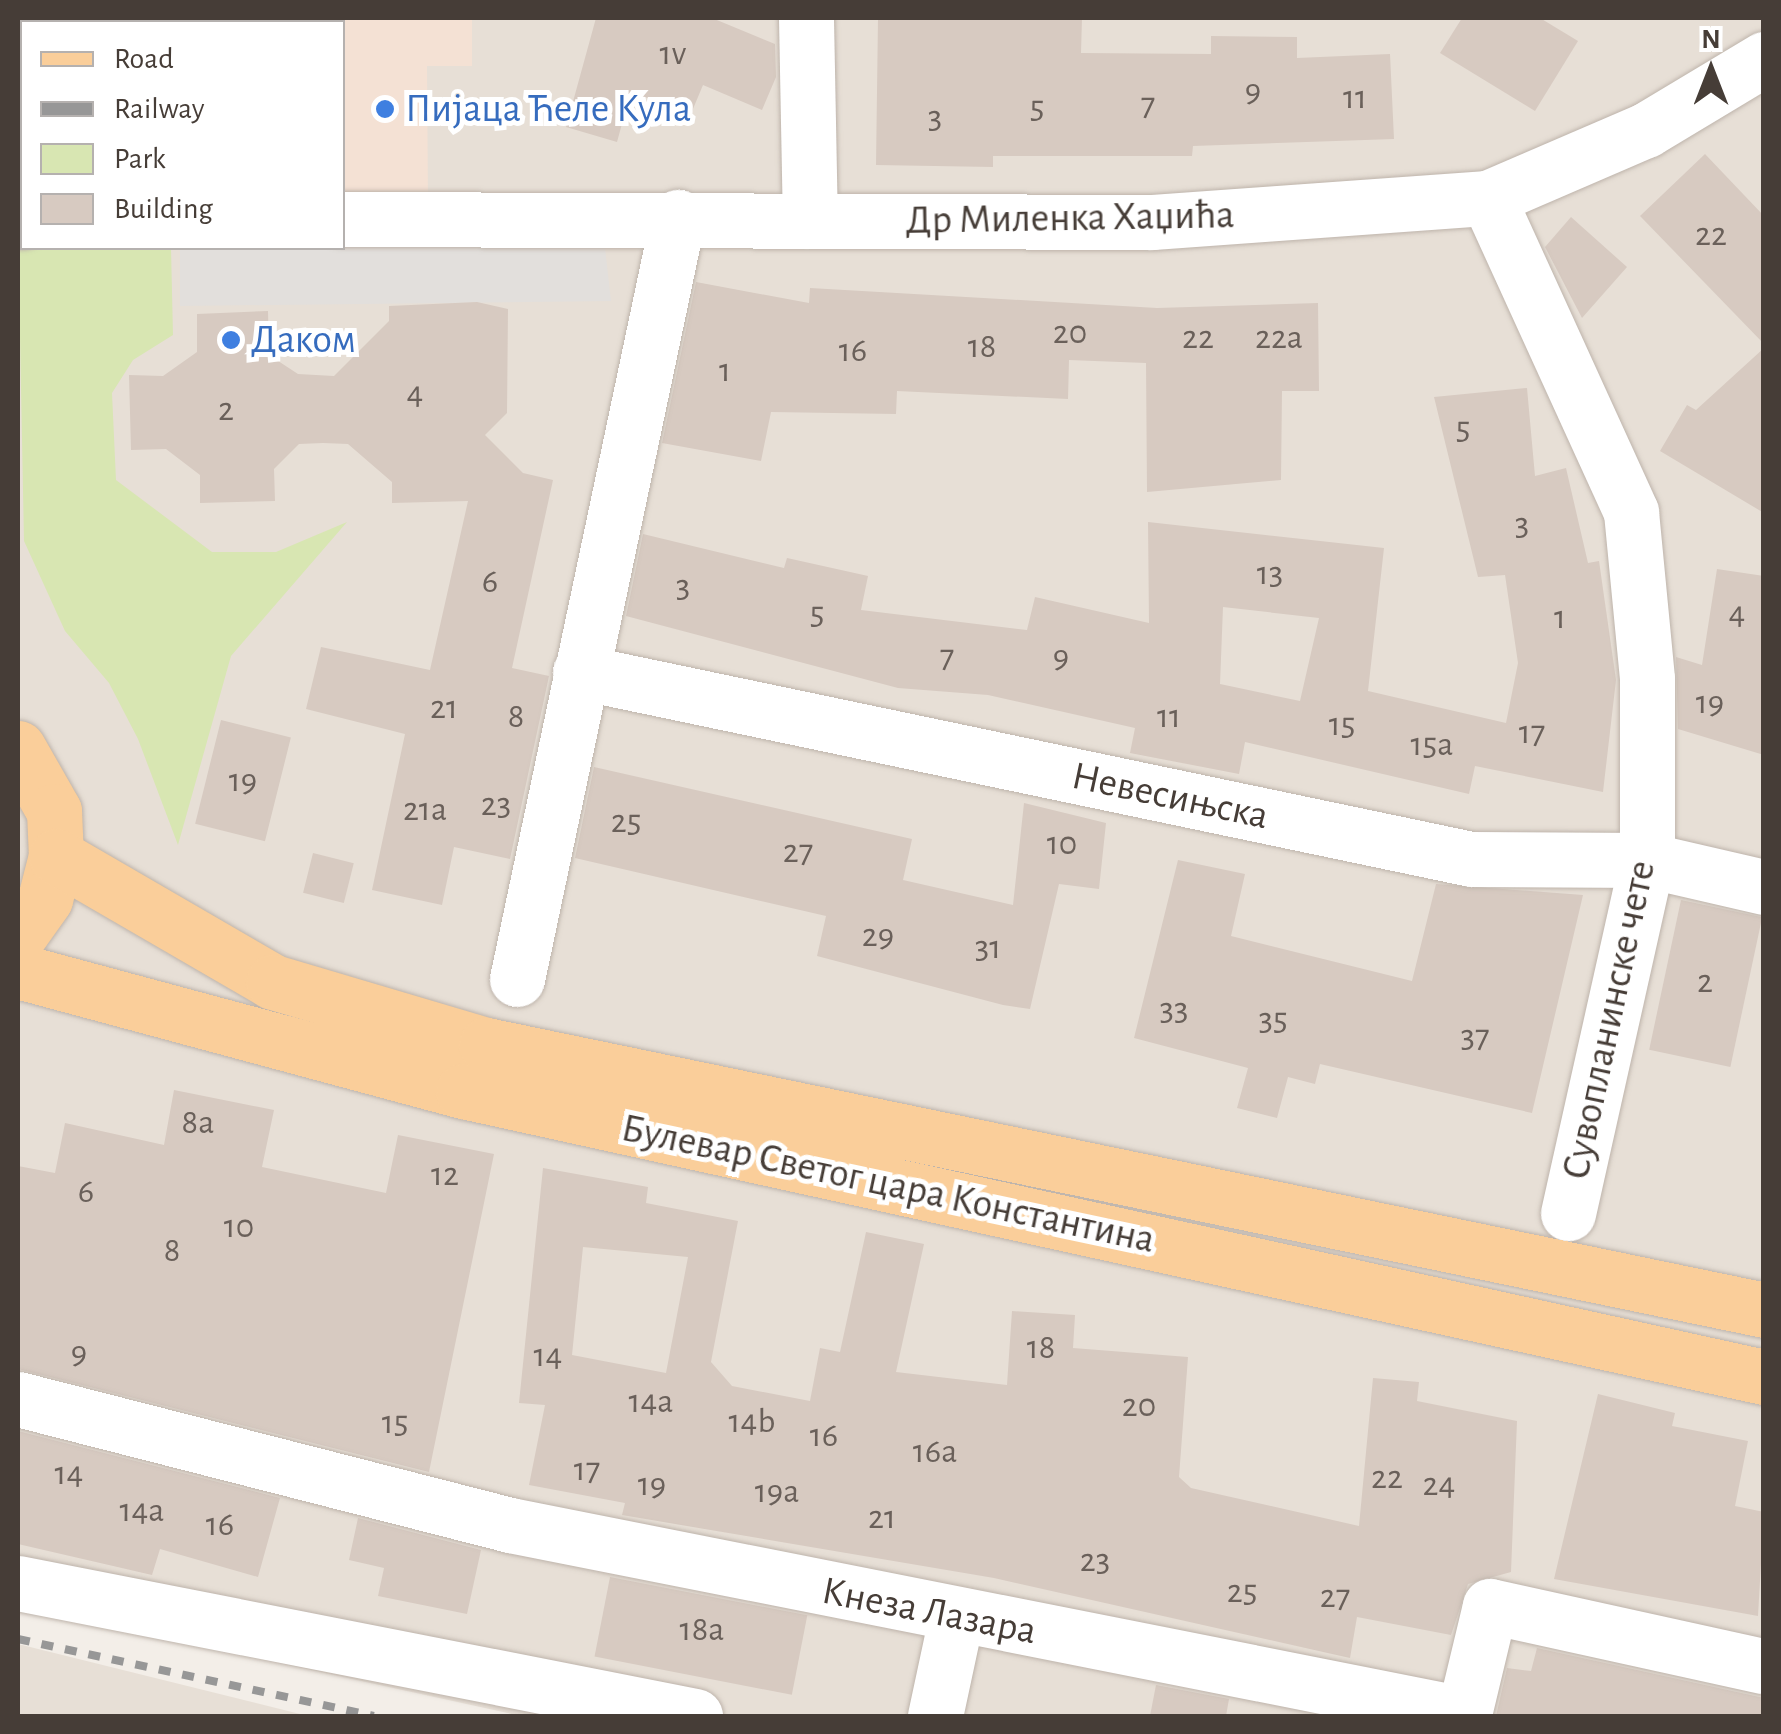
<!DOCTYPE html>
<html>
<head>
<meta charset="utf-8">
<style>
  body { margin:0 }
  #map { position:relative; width:1781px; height:1734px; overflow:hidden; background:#f3eee8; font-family:"Alegreya Sans",sans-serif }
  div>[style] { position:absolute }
  .residential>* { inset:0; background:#e7dfd6 }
  .commercial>* { inset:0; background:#f4e1d4 }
  .green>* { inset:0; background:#d8e6b2 }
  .parking>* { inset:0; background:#e2dfdc }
  .building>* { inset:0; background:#d7cac1; transform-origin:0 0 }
  .roads { filter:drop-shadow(0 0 2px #beb4ab) drop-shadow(0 0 2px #beb4ab) }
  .minor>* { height:55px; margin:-27.5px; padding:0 27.5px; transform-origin:27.5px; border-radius:27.5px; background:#fff }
  .major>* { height:55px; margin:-27.5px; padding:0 27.5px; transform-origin:27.5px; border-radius:27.5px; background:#face9a }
  .rail>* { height:8px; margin-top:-4px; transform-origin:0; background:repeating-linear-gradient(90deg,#979797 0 12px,transparent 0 24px) }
  .dots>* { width:28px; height:28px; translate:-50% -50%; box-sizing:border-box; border:5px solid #fff; border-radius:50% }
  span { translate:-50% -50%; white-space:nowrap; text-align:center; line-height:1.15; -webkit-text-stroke:10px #fff; paint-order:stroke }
  .number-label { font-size:35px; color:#6a605a }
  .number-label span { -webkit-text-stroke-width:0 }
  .shop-label { font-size:40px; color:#366cbe }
  .left { translate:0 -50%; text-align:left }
  .street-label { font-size:40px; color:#463d37 }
  .frame { position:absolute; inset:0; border:20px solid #463d37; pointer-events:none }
  .legend { position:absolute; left:20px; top:20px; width:325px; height:230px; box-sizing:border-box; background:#fff; border:2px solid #b5b1af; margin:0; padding:12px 18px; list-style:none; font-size:30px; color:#463d37 }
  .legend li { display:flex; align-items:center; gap:20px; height:50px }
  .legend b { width:50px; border:2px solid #b5b1af }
  .north { position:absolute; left:1661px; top:20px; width:100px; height:100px; -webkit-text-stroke:8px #fff; paint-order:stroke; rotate:0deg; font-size:28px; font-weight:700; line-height:40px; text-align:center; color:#463d37 }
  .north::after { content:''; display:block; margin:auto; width:35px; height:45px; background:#463d37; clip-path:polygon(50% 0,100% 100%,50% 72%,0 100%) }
</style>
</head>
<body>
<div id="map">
  <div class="residential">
    <div style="clip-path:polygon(evenodd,18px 18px,1763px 18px,1763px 1716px,521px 1716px,18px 1606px,18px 18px,22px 22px,342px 22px,342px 248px,22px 248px,22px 22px)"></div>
    <div style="clip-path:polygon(18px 1644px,308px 1716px,18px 1716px)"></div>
  </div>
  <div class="commercial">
    <div style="clip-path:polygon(22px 18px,472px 18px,472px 66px,427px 66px,428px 203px,343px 204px,342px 22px,22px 22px,22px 45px)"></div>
  </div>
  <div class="green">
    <div style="clip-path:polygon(18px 236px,22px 248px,171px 248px,173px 335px,133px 360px,112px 393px,116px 480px,212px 552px,276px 552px,347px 522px,231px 656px,178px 845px,138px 739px,109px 683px,65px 631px,24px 541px)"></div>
  </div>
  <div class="parking">
    <div style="clip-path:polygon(603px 230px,611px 301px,180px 306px,180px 248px,342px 248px,343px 232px)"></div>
  </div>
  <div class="building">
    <div style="clip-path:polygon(596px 18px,712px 18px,775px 44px,776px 77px,762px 110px,703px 85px,690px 116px,631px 91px,617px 142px,566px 127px)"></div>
    <div style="clip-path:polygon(878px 18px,1082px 18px,1081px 53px,1211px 54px,1211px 36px,1297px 37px,1297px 58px,1390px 54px,1394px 139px,1193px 146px,1192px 156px,993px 156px,993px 167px,876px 165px)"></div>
    <div style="clip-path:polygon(1462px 18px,1540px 18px,1578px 41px,1535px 111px,1440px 53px)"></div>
    <div style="clip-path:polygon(1705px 154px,1764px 216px,1764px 344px,1640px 216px)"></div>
    <div style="clip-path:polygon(1571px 217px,1627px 267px,1582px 318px,1545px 247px)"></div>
    <div style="clip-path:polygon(696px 282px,809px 303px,810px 288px,1157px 308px,1318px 303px,1319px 391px,1282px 391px,1281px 480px,1147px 492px,1146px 363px,1069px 360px,1068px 399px,897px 391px,896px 414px,771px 412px,761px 461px,662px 443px)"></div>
    <div style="clip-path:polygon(477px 302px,508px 309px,507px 413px,485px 435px,523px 473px,553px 480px,512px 668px,549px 676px,510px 859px,454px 847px,442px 905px,372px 890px,405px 734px,306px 709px,321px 647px,430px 670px,468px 501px,392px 503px,392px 482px,348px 444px,323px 443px,299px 444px,274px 469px,275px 501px,200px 503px,200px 475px,166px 449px,131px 450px,129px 375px,163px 376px,197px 352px,197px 314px,268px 311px,269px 355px,298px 374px,334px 376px,389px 321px,389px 306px)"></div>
    <div style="clip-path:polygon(1764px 348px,1764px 513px,1660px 451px,1687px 405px,1696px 410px)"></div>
    <div style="clip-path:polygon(evenodd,1527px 388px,1535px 476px,1566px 468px,1588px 563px,1599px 561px,1616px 680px,1603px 792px,1475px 766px,1469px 794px,1245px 742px,1239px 774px,1130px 753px,1135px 728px,988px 695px,898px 688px,626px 616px,643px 534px,784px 568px,787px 558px,868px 576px,861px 610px,1027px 630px,1035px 597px,1149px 623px,1148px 522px,1384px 548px,1368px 691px,1506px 723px,1518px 663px,1505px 575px,1478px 577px,1434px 397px,1527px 388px,1223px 607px,1319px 618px,1300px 701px,1220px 684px,1223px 607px)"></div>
    <div style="clip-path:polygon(1717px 569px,1764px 576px,1764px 755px,1678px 729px,1676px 657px,1702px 665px)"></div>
    <div style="left:221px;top:720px;width:72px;height:107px;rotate:14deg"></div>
    <div style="clip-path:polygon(594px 767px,912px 839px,903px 880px,1013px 905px,1024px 803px,1106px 823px,1099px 889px,1059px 884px,1030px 1009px,1003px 1005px,817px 956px,826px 916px,575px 858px)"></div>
    <div style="left:313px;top:853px;width:42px;height:41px;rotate:14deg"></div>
    <div style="clip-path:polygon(1178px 860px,1245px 874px,1231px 936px,1412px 981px,1436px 884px,1583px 895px,1532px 1113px,1320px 1064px,1315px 1084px,1288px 1077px,1277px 1118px,1237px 1108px,1248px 1068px,1134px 1038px)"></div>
    <div style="left:1681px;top:900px;width:83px;height:153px;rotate:12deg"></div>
    <div style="clip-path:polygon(174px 1090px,274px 1110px,262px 1167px,386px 1193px,398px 1135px,494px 1154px,429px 1472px,18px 1369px,18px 1166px,55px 1173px,65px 1123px,164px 1145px)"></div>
    <div style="clip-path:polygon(evenodd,543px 1168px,648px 1187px,646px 1203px,738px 1221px,711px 1362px,732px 1386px,810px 1401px,820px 1348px,840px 1352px,866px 1232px,924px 1244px,896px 1372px,1007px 1385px,1012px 1311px,1075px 1315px,1073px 1348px,1188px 1357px,1179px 1477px,1191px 1488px,1359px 1526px,1373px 1378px,1419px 1382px,1417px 1401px,1517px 1421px,1511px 1572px,1468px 1584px,1451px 1635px,1357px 1617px,1350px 1658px,994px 1578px,622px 1515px,625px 1503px,529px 1485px,545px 1405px,519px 1403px,543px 1168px,583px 1247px,688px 1257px,666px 1373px,572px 1355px,583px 1247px)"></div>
    <div style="clip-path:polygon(1598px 1394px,1675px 1413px,1672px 1426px,1748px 1441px,1735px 1506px,1764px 1512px,1758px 1616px,1554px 1579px)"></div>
    <div style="clip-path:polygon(18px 1431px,280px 1498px,258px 1577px,160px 1549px,152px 1575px,18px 1544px)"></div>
    <div style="clip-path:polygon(358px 1518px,481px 1550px,467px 1614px,378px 1596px,384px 1568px,349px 1560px)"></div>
    <div style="left:610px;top:1577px;width:201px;height:81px;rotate:11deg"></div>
    <div style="clip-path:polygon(1537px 1648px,1764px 1698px,1764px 1716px,1496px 1716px,1507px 1668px,1531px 1671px)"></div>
    <div style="clip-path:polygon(1156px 1685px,1229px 1699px,1226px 1716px,1150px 1716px)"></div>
  </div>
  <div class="roads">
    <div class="minor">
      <div style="left:806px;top:18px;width:203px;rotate:88.9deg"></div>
      <div style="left:1488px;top:198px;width:345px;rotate:65.5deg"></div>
      <div style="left:1631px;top:512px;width:168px;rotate:84.5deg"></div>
      <div style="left:1647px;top:679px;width:181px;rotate:90deg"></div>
      <div style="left:1647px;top:860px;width:362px;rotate:102.6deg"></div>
      <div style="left:342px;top:219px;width:810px;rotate:0.21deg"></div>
      <div style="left:1152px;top:222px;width:337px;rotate:-4.1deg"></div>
      <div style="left:1488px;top:198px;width:172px;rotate:-23.3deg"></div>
      <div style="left:1646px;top:130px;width:138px;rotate:-31deg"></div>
      <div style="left:18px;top:221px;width:4px"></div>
      <div style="left:580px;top:672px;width:910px;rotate:11.85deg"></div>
      <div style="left:1471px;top:859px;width:176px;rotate:0.3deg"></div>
      <div style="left:1647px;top:860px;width:120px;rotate:13deg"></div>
      <div style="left:517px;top:979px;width:779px;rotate:-78.07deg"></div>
      <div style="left:18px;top:1399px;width:508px;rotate:14.36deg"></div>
      <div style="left:510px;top:1525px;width:973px;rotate:11.21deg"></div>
      <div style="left:1464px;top:1714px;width:111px;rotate:-76.5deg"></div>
      <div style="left:1490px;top:1606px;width:280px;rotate:12.4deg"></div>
      <div style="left:18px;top:1583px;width:690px;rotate:11.11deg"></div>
      <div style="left:935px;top:1716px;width:100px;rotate:-77.9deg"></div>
    </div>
    <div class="major">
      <div style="left:18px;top:748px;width:73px;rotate:60.3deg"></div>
      <div style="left:54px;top:811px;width:45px;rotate:87.5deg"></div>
      <div style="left:56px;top:856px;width:44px;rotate:104.3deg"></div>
      <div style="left:45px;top:899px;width:47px;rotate:125.4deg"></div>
      <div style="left:56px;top:856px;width:251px;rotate:30.1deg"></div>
      <div style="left:273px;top:982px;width:222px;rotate:16.5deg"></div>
      <div style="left:486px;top:1045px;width:1305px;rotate:11.71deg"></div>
      <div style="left:18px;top:971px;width:461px;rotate:15.1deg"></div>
      <div style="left:463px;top:1091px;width:1332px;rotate:12.4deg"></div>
    </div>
  </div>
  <div class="rail">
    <div style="left:18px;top:1639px;width:364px;rotate:12.2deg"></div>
  </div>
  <div class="dots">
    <div style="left:385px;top:109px;background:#3f7fe0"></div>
    <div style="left:231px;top:340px;background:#3f7fe0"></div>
  </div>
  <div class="number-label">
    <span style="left:673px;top:54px">1v</span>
    <span style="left:1253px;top:91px">9</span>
    <span style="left:1355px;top:98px">11</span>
    <span style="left:1148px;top:105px">7</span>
    <span style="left:1037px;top:108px">5</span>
    <span style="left:935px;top:118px">3</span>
    <span style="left:1711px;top:235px">22</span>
    <span style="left:1070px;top:333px">20</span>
    <span style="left:1198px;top:338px">22</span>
    <span style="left:1279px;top:338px">22a</span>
    <span style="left:982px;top:347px">18</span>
    <span style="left:853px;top:351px">16</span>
    <span style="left:725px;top:371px">1</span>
    <span style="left:415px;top:394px">4</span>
    <span style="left:226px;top:410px">2</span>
    <span style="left:1463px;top:429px">5</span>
    <span style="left:1522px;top:525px">3</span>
    <span style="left:1270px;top:574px">13</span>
    <span style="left:490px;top:582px">6</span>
    <span style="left:683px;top:587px">3</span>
    <span style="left:817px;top:614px">5</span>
    <span style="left:1737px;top:614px">4</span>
    <span style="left:1560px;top:618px">1</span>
    <span style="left:947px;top:657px">7</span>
    <span style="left:1061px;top:657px">9</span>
    <span style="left:1710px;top:703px">19</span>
    <span style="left:444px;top:708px">21</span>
    <span style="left:516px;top:717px">8</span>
    <span style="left:1169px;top:717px">11</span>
    <span style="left:1342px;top:725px">15</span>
    <span style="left:1532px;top:733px">17</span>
    <span style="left:1432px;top:745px">15a</span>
    <span style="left:243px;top:781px">19</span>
    <span style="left:496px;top:805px">23</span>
    <span style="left:425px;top:810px">21a</span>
    <span style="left:626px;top:822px">25</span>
    <span style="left:1062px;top:844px">10</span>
    <span style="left:798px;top:852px">27</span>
    <span style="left:878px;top:936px">29</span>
    <span style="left:988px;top:948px">31</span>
    <span style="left:1705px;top:982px">2</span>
    <span style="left:1174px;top:1010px">33</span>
    <span style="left:1273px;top:1020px">35</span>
    <span style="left:1475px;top:1037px">37</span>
    <span style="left:198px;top:1123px">8a</span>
    <span style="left:445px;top:1175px">12</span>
    <span style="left:86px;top:1192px">6</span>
    <span style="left:239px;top:1227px">10</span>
    <span style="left:172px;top:1251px">8</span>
    <span style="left:1041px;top:1348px">18</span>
    <span style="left:79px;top:1353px">9</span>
    <span style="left:548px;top:1356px">14</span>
    <span style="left:651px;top:1402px">14a</span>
    <span style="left:1139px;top:1406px">20</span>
    <span style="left:752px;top:1422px">14b</span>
    <span style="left:395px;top:1423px">15</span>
    <span style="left:824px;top:1436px">16</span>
    <span style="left:935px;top:1452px">16a</span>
    <span style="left:587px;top:1470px">17</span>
    <span style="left:69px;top:1474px">14</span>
    <span style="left:1387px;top:1478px">22</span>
    <span style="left:652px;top:1485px">19</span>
    <span style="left:1439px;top:1485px">24</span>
    <span style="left:777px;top:1492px">19a</span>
    <span style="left:142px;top:1511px">14a</span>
    <span style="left:882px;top:1518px">21</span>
    <span style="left:220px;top:1525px">16</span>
    <span style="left:1095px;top:1561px">23</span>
    <span style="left:1242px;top:1592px">25</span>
    <span style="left:1335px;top:1597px">27</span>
    <span style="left:702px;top:1630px">18a</span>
  </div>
  <div class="shop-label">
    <span class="left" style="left:405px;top:109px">Пијаца Ћеле Кула</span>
    <span class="left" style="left:251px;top:340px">Даком</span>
  </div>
  <div class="street-label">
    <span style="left:1070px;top:218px;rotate:-1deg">Др Миленка Хаџића</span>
    <span style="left:1170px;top:796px;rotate:12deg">Невесињска</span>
    <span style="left:1609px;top:1020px;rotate:-78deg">Сувопланинске чете</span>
    <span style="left:888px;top:1184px;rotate:12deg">Булевар Светог цара Константина</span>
    <span style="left:929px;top:1611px;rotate:11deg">Кнеза Лазара</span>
  </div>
  <div class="frame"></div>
  <ul class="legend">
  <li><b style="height:12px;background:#face9a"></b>Road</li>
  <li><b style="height:12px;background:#979797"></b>Railway</li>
  <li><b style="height:28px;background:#d8e6b2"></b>Park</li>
  <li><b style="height:28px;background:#d7cac1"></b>Building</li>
  </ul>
  <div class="north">N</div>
</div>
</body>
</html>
